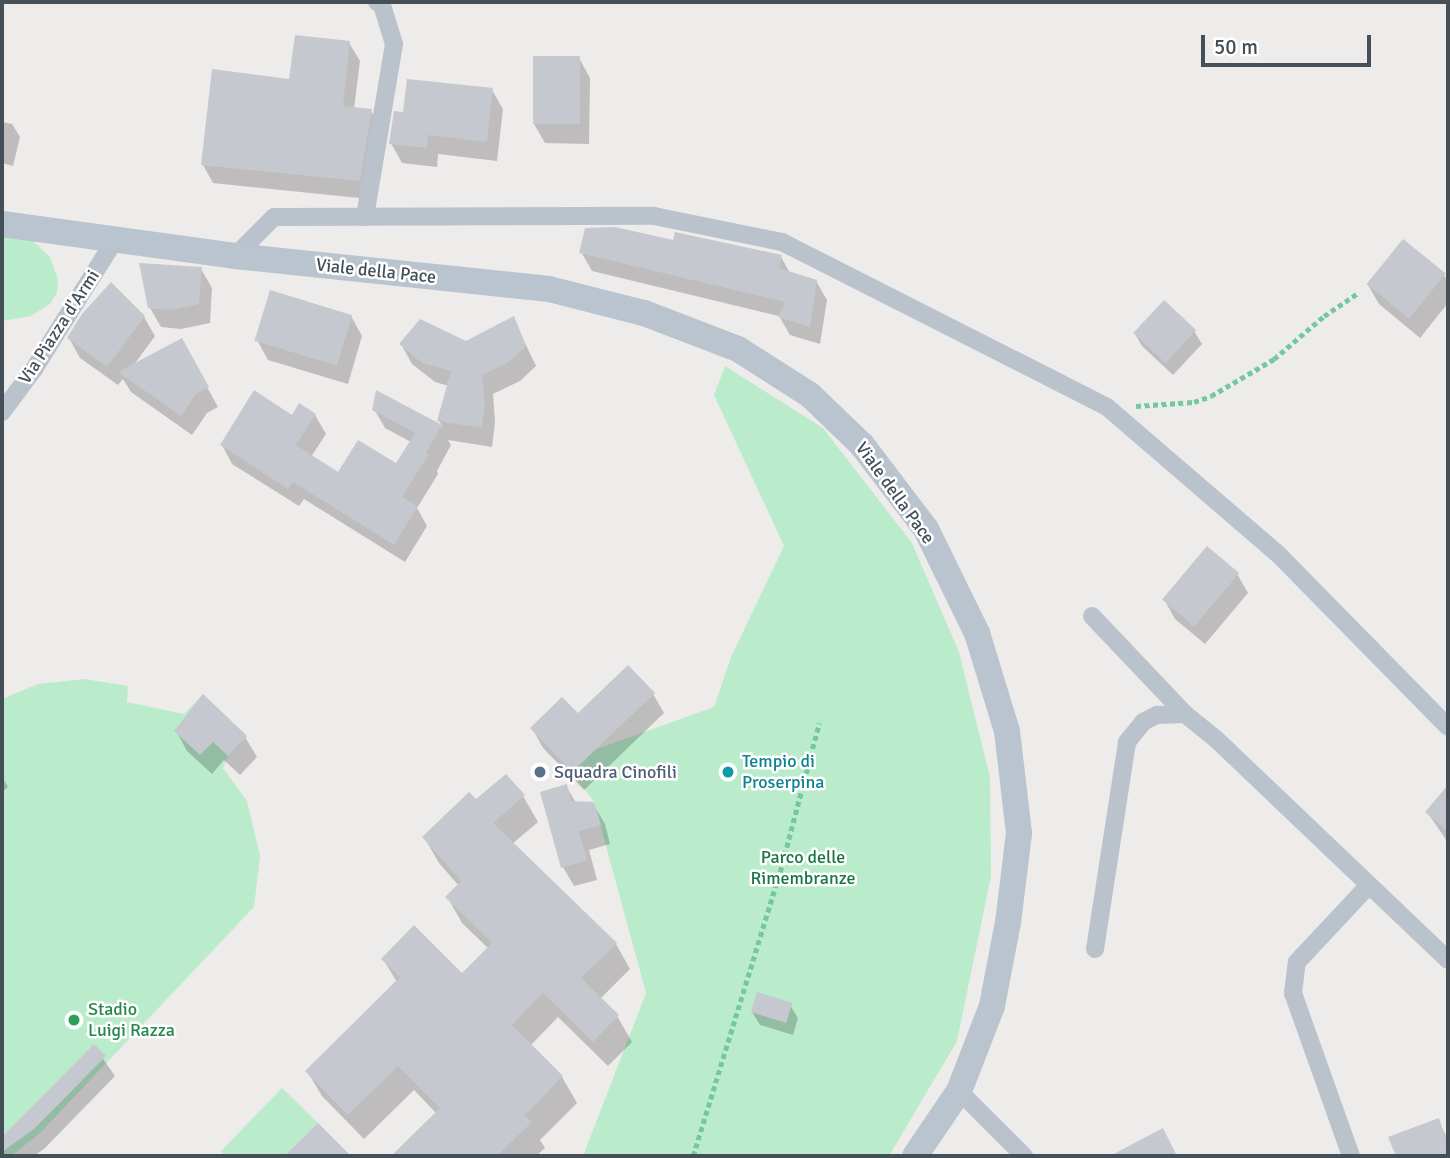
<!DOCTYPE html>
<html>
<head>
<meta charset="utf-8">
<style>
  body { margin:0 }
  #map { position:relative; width:1450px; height:1158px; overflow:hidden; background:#eeebeb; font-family:Signika,sans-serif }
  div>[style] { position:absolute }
  .green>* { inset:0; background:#baeccc }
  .shadow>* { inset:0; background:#0003 }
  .building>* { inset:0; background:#c5c8ce; transform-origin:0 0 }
  .path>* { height:4.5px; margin-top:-2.25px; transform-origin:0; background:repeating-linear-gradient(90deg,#74c89d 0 5px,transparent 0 8.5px) }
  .street>* { height:18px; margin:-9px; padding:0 9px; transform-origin:9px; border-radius:9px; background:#bac3cb }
  .secondary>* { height:26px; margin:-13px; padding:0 13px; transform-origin:13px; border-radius:13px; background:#b9c4cf }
  .dots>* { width:19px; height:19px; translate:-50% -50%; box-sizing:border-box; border:4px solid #fff; border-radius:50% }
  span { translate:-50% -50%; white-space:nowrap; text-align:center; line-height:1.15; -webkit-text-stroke:5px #fff; paint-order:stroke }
  .street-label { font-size:18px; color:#454f58 }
  .culture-label { font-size:18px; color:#0d838f }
  .left { translate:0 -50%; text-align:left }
  .service-label { font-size:18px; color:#4e5e75 }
  .park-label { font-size:18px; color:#1a7546 }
  .leisure-label { font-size:18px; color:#27864d }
  .frame { position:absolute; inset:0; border:4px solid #454f58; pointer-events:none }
  .scale { position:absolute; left:1201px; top:35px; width:170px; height:32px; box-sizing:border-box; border:4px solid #454f58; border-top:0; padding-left:9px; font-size:21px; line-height:24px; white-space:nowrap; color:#454f58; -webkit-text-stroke:5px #fff; paint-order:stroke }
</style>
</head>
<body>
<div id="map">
  <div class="green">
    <div style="clip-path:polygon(2px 234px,30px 238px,50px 257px,58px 280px,57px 293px,50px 304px,31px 316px,2px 321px)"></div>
    <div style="clip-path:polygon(725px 366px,823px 428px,912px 543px,959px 652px,990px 777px,991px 876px,957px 1041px,889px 1156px,583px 1156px,646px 993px,594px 802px,572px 772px,594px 750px,714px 707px,731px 657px,784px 546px,714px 395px)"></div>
    <div style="clip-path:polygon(84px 679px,128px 686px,127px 702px,184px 714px,203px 694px,247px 736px,228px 756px,223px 768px,247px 801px,260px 856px,254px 907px,40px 1133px,11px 1156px,2px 1156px,2px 699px,38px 684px)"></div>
    <div style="clip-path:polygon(282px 1088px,318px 1123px,284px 1156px,226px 1156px,221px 1151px)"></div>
  </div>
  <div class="shadow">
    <div style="clip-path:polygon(349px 43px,360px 61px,354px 109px,371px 111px,381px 129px,369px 199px,213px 183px,203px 165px,291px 81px)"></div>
    <div style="clip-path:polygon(579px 58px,590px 78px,589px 144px,545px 143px,534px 124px)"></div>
    <div style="clip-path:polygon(492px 90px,503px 109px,497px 161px,438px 154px,437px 167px,402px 163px,391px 143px,405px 114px)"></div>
    <div style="clip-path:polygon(2px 122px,12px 124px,20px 137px,13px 166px,2px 163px)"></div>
    <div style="clip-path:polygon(674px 242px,781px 257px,790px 273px,816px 281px,827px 300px,820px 344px,790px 335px,779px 316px,592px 271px,581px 252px)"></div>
    <div style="clip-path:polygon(201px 269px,212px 288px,210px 323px,181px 329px,161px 327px,150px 308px)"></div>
    <div style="clip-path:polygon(1444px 275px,1448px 282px,1448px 303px,1420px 338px,1379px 304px,1368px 285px)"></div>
    <div style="clip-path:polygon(351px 316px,362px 336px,348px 384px,268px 360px,257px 340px)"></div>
    <div style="clip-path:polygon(144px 317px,155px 336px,133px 366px,181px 340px,218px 407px,207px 413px,192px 435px,131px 392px,123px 379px,118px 385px,80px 358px,69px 338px)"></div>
    <div style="clip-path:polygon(513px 318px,536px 366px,520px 381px,493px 394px,495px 422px,492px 447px,448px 440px,451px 445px,437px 471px,438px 474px,417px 508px,427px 526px,405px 562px,304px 499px,299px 506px,232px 464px,222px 445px,292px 417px,315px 415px,326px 434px,311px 457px,338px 474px,397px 466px,411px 442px,385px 428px,374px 409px,377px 392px,443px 427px,439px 421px,449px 386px,435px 382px,412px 364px,401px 344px,466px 343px)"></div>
    <div style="clip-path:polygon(1194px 331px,1202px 344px,1173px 375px,1142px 346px,1135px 334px)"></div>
    <div style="clip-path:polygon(1237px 574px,1248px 593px,1205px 644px,1175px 619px,1164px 599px)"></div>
    <div style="clip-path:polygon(653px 694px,664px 713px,584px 790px,543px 748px,532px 728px)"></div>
    <div style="clip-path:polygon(176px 731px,245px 737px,257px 757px,240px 775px,224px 760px,212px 774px,187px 751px)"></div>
    <div style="clip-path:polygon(2px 777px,8px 787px,2px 792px)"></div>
    <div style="clip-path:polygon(566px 786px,576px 803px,593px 804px,605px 824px,610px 844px,589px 850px,597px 880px,574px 886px,563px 867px)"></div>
    <div style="clip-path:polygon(1448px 787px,1448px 848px,1445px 838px,1427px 812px)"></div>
    <div style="clip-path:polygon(523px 796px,538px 822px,512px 844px,616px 944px,630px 969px,600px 999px,617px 1016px,632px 1042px,608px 1066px,558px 1017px,530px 1046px,562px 1077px,577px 1103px,540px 1140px,545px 1148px,536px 1156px,394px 1156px,437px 1114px,414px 1090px,364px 1139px,322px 1096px,307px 1071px,397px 982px,383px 959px,462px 976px,489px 949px,462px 923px,448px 898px,459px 886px,439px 863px,424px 837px,476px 802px)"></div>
    <div style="clip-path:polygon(790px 1005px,798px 1018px,793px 1035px,760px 1025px,752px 1012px)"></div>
    <div style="clip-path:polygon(94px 1046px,115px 1076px,45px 1148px,34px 1156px,2px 1156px,2px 1139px)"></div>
    <div style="clip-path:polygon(1438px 1121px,1448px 1139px,1448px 1156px,1397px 1156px,1391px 1138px)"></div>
  </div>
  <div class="building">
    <div style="clip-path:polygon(295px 35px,350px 41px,343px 106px,372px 109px,360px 181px,201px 165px,212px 69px,289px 79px)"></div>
    <div style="left:533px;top:56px;width:47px;height:68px"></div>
    <div style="clip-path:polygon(407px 79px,493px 88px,487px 142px,428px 135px,427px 148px,389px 144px,394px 111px,403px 112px)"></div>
    <div style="clip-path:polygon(615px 227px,673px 240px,675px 232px,782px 255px,779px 268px,817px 280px,810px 327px,778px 317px,785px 302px,579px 253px,585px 228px)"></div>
    <div style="left:1403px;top:239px;width:55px;height:58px;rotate:39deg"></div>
    <div style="clip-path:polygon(139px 263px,202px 267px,199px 304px,169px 310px,148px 308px)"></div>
    <div style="clip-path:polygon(111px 282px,145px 316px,107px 367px,67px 338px,82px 314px)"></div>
    <div style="left:270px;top:290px;width:86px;height:53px;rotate:17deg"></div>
    <div style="left:1164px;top:300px;width:44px;height:45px;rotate:43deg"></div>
    <div style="clip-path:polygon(514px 316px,526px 346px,509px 362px,482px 375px,485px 402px,482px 428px,437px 421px,451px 371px,422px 363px,399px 344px,420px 319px,466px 341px)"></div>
    <div style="clip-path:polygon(182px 338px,209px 387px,196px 394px,181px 416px,118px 372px)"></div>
    <div style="clip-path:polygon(254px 390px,292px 415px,299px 403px,316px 414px,296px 445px,338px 472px,358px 440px,396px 463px,415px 433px,372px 410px,376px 390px,442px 425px,426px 453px,429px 454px,402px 497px,418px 506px,394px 545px,293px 482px,288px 489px,220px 445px)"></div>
    <div style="left:1207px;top:546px;width:42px;height:70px;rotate:40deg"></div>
    <div style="clip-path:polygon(628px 665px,655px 693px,572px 772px,530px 728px,562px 697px,578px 713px)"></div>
    <div style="clip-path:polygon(203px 694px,247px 736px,228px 756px,213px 742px,200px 755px,174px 731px)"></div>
    <div style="clip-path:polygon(506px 774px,525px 795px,493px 823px,617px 943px,581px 978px,619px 1015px,593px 1042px,543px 993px,512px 1025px,563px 1076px,525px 1115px,532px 1122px,497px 1156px,391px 1156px,440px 1108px,398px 1066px,348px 1115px,305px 1071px,400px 977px,381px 959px,414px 925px,462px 973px,492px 943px,445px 897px,461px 881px,422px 837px,469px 792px,476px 799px)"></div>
    <div style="clip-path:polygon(567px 784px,571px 801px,594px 802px,601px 825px,579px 831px,587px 860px,561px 868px,540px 792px)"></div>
    <div style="clip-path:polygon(1448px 785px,1448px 832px,1425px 812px)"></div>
    <div style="left:757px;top:992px;width:37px;height:21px;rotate:17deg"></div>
    <div style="clip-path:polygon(94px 1044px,106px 1056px,34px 1129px,2px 1152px,2px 1137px)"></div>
    <div style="clip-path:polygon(1439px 1118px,1448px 1145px,1448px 1156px,1396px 1156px,1388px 1137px)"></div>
    <div style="clip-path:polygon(318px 1123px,351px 1156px,284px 1156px)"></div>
    <div style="clip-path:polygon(1163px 1128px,1177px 1156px,1110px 1156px)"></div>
  </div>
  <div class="path">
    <div style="left:1136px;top:406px;width:58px;rotate:-3.9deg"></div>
    <div style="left:1194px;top:402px;width:18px;rotate:-19deg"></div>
    <div style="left:1211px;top:396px;width:73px;rotate:-30.4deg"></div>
    <div style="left:1274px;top:359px;width:66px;rotate:-40.7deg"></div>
    <div style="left:1324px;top:316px;width:41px;rotate:-34.1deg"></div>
    <div style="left:693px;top:1156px;width:297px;rotate:-73deg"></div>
    <div style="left:780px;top:872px;width:154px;rotate:-75.3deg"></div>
  </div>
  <div class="street">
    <div style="left:365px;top:217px;width:175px;rotate:-80.5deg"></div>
    <div style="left:394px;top:44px;width:41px;rotate:-107.1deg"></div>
    <div style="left:382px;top:5px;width:6px;rotate:-149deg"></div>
    <div style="left:235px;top:256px;width:55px;rotate:-45deg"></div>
    <div style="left:274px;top:217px;width:380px;rotate:-0.2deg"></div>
    <div style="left:654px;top:216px;width:131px;rotate:11.5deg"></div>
    <div style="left:782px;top:242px;width:364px;rotate:26.9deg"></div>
    <div style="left:1107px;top:407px;width:224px;rotate:40.7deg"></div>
    <div style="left:1277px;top:553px;width:244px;rotate:45.5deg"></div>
    <div style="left:2px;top:412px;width:54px;rotate:-53.3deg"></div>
    <div style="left:34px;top:369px;width:152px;rotate:-57.9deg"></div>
    <div style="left:1092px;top:616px;width:135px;rotate:46.5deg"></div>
    <div style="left:1095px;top:949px;width:209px;rotate:-81.2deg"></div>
    <div style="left:1127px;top:742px;width:26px;rotate:-51deg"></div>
    <div style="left:1143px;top:722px;width:16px;rotate:-27deg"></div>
    <div style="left:1157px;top:715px;width:28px;rotate:-2deg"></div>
    <div style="left:1185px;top:714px;width:41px;rotate:39.1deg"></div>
    <div style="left:1217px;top:740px;width:319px;rotate:43.6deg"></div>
    <div style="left:959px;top:1091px;width:92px;rotate:45deg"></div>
    <div style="left:1351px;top:1156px;width:173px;rotate:-109.6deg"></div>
    <div style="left:1293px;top:993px;width:31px;rotate:-83deg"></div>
    <div style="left:1297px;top:962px;width:105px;rotate:-46.9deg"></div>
  </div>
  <div class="secondary">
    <div style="left:2px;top:224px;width:235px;rotate:7.8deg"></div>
    <div style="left:235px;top:256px;width:316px;rotate:6deg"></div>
    <div style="left:549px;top:289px;width:98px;rotate:14.2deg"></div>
    <div style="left:644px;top:313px;width:101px;rotate:21deg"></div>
    <div style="left:738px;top:349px;width:85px;rotate:32.6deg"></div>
    <div style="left:810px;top:395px;width:72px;rotate:43.9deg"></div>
    <div style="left:862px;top:445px;width:106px;rotate:52.7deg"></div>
    <div style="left:926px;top:529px;width:116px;rotate:63.9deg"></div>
    <div style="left:977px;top:633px;width:102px;rotate:73deg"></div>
    <div style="left:1007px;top:731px;width:103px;rotate:83.3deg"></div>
    <div style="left:1019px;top:833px;width:90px;rotate:97deg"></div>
    <div style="left:1008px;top:922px;width:86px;rotate:100.8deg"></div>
    <div style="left:992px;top:1006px;width:91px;rotate:111.2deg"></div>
    <div style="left:959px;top:1091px;width:78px;rotate:124.1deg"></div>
  </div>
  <div class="dots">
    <div style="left:540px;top:772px;background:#5c6f8a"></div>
    <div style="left:728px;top:772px;background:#0f9aa8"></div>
    <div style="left:74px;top:1020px;background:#2e9e5b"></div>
  </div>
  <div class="street-label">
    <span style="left:376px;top:271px;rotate:6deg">Viale della Pace</span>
    <span style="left:59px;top:327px;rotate:-57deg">Via Piazza d'Armi</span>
    <span style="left:895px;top:493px;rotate:54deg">Viale della Pace</span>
  </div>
  <div class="culture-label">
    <span class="left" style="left:742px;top:772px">Tempio di<br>Proserpina</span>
  </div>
  <div class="service-label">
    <span class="left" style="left:554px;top:772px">Squadra Cinofili</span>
  </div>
  <div class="park-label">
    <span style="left:803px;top:868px">Parco delle<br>Rimembranze</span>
  </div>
  <div class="leisure-label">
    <span class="left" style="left:88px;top:1020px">Stadio<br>Luigi Razza</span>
  </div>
  <div class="frame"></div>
  <div class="scale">50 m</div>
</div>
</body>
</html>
